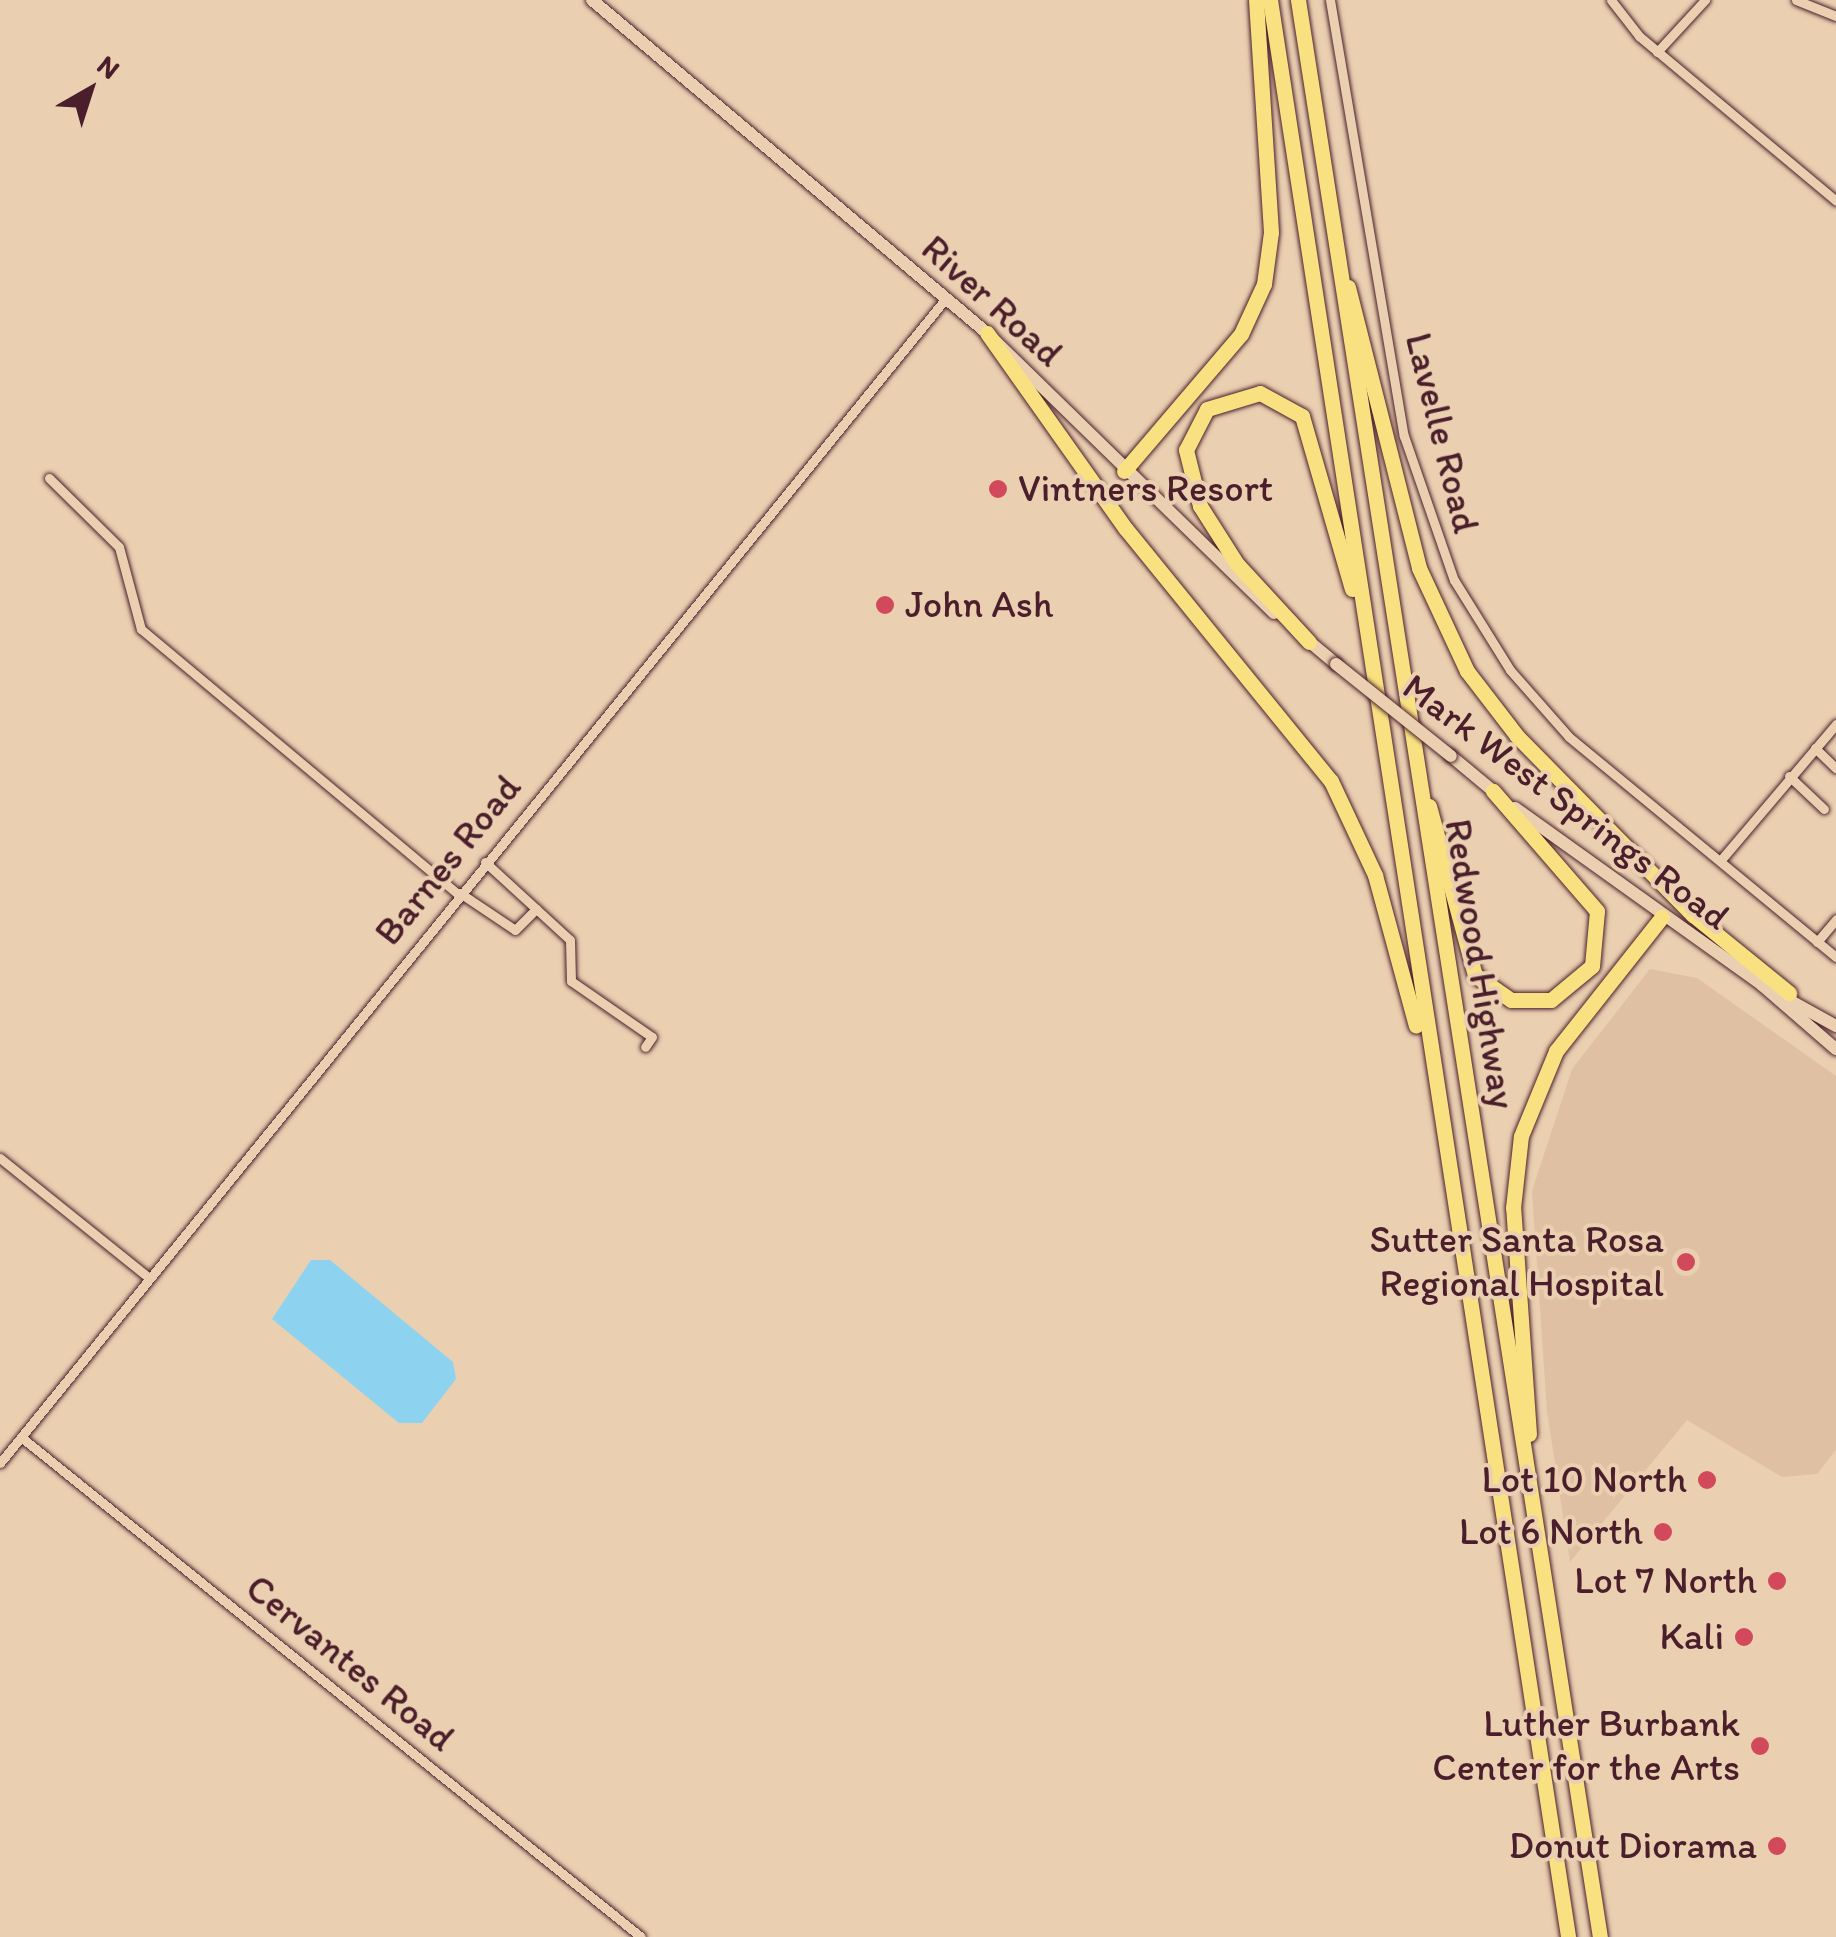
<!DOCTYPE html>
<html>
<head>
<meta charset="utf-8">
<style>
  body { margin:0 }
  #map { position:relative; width:1836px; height:1937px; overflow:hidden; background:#eacfb1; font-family:Itim,sans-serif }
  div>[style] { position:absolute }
  .built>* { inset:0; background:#dfc0a3 }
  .water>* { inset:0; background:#8dd3ef }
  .roads { filter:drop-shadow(0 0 2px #4a1f2b) drop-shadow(0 0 2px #4a1f2b) }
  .minor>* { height:9px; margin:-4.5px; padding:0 4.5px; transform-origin:4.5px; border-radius:4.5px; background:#eacfb1 }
  .secondary>* { height:12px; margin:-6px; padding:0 6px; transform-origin:6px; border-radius:6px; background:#eacfb1 }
  .motorway>* { height:15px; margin:-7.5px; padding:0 7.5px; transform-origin:7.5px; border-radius:7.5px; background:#f9e181 }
  .bridges { filter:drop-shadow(0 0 2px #4a1f2b) drop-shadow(0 0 2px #4a1f2b) }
  .secondary-bridge>* { height:12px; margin:-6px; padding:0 6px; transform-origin:6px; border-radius:6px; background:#eacfb1 }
  .dots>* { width:28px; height:28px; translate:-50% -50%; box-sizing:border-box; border:5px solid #eacfb1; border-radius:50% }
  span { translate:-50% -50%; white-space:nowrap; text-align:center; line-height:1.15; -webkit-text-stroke:8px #eacfb1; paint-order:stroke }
  .street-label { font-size:38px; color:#4a1f2b }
  .poi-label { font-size:38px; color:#4a1f2b }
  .left { translate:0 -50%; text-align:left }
  .right { translate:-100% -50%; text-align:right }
  .north { position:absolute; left:40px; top:40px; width:100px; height:100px; -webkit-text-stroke:8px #eacfb1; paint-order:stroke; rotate:39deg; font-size:28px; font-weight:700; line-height:40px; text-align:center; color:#4a1f2b }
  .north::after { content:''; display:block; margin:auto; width:35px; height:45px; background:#4a1f2b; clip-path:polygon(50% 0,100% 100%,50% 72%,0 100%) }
</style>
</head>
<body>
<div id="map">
  <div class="built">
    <div style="clip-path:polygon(1650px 969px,1697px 978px,1836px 1076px,1836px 1450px,1817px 1474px,1782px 1477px,1687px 1420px,1570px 1562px,1547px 1411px,1532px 1191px,1572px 1069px)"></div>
  </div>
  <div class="water">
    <div style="clip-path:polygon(311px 1260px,330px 1260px,453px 1362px,456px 1379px,422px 1423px,399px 1423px,272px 1319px)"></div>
  </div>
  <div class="roads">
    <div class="minor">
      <div style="left:1330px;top:0;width:442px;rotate:80.4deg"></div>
      <div style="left:1404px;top:436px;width:152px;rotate:70.9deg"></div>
      <div style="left:1454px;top:580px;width:106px;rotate:58.1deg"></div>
      <div style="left:1510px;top:670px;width:89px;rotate:48.6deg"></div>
      <div style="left:1569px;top:737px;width:346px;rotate:39.5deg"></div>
      <div style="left:1611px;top:0;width:46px;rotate:52.1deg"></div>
      <div style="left:1639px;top:36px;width:257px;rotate:39.9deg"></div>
      <div style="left:1796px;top:0;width:43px;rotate:21.8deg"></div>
      <div style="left:1657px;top:52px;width:71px;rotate:-47.3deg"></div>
      <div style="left:49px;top:478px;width:98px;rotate:44.6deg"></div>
      <div style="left:119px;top:547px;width:85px;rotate:75deg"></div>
      <div style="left:141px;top:629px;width:415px;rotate:39.9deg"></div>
      <div style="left:1815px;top:748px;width:29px;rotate:44deg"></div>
      <div style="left:1789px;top:776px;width:48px;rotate:43.3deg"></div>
      <div style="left:1720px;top:861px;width:180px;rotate:-49.7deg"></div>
      <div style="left:485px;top:862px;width:115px;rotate:42.5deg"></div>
      <div style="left:570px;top:940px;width:41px;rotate:88.6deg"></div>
      <div style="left:571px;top:981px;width:98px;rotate:34.7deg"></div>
      <div style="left:652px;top:1037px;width:12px;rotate:125deg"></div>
      <div style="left:460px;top:893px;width:66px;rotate:33.9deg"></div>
      <div style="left:515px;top:930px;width:30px;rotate:-45deg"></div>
      <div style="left:1817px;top:942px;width:30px;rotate:-50deg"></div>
      <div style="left:0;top:1158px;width:189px;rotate:38.8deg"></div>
      <div style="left:21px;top:1437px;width:796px;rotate:38.88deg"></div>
      <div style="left:0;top:1463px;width:1501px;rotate:-50.92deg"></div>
    </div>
    <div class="secondary">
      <div style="left:592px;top:0;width:517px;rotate:40.13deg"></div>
      <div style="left:987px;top:333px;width:401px;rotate:44.3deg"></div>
      <div style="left:1305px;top:638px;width:40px;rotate:40deg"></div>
      <div style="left:1451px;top:756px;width:62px;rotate:39.8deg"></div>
      <div style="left:1515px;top:808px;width:304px;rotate:35.6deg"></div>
      <div style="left:1762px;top:985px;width:85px;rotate:29deg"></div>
      <div style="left:1762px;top:985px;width:98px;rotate:40.9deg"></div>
    </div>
    <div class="motorway">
      <div style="left:1270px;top:0;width:1960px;rotate:81.25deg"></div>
      <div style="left:1298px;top:0;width:1960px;rotate:81.14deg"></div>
      <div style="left:1348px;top:287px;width:290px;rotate:75.8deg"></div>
      <div style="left:1419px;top:568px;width:114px;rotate:65deg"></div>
      <div style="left:1467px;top:671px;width:82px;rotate:52.4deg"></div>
      <div style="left:1517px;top:736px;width:251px;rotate:45.5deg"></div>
      <div style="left:1693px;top:915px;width:124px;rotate:39.1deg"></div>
      <div style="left:987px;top:333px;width:240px;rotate:54.7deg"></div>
      <div style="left:1126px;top:529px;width:325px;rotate:50.9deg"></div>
      <div style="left:1331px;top:781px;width:104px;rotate:64.9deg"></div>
      <div style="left:1375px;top:875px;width:156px;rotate:74.8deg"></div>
      <div style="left:1124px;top:471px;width:180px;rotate:-49.5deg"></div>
      <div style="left:1241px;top:334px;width:55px;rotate:-65.3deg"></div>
      <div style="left:1264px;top:284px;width:52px;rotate:-82.3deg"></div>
      <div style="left:1271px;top:232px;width:232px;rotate:-93.7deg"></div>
      <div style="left:1309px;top:642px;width:106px;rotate:-132.7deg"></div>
      <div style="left:1237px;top:564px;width:69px;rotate:-122.5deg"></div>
      <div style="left:1200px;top:506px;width:58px;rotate:-104deg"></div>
      <div style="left:1186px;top:450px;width:46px;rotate:-62.9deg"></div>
      <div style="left:1207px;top:409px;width:55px;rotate:-16.8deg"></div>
      <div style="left:1260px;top:393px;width:48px;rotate:28.7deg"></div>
      <div style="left:1302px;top:416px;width:180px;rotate:73.9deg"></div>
      <div style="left:1429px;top:806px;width:175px;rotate:74.8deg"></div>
      <div style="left:1475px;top:975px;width:44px;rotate:34.8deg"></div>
      <div style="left:1511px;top:1000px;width:40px"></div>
      <div style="left:1551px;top:1000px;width:53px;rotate:-39.7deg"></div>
      <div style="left:1592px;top:966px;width:55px;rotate:-84.8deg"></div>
      <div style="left:1597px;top:911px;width:159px;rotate:-130.9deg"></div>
      <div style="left:1529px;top:1434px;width:227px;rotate:-94deg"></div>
      <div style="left:1513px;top:1208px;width:72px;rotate:-83.7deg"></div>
      <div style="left:1521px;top:1136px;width:92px;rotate:-67.6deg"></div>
      <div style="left:1556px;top:1051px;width:171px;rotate:-51.7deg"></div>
    </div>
  </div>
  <div class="bridges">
    <div class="secondary-bridge">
      <div style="left:1336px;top:664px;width:147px;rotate:38.7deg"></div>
    </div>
  </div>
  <div class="dots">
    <div style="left:998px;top:489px;background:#d1495b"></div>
    <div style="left:885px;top:605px;background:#d1495b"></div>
    <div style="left:1686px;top:1262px;background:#d1495b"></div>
    <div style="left:1707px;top:1480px;background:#d1495b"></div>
    <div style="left:1663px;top:1532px;background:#d1495b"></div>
    <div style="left:1777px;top:1581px;background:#d1495b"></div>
    <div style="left:1744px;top:1637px;background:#d1495b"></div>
    <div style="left:1760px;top:1746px;background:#d1495b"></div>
    <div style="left:1777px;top:1846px;background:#d1495b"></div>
  </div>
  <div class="street-label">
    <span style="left:992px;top:301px;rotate:42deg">River Road</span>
    <span style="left:1442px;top:433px;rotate:76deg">Lavelle Road</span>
    <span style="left:1566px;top:802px;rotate:37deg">Mark West Springs Road</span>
    <span style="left:448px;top:860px;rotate:-51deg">Barnes Road</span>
    <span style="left:1480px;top:964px;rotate:81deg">Redwood Highway</span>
    <span style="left:350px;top:1663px;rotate:39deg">Cervantes Road</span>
  </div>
  <div class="poi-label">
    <span class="left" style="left:1018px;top:489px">Vintners Resort</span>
    <span class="left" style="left:905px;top:605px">John Ash</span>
    <span class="right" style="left:1664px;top:1262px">Sutter Santa Rosa<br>Regional Hospital</span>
    <span class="right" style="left:1687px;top:1480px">Lot 10 North</span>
    <span class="right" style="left:1643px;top:1532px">Lot 6 North</span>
    <span class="right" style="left:1757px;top:1581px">Lot 7 North</span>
    <span class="right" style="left:1724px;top:1637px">Kali</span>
    <span class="right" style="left:1740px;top:1746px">Luther Burbank<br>Center for the Arts</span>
    <span class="right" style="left:1757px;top:1846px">Donut Diorama</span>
  </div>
  <div class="north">N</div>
</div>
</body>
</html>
